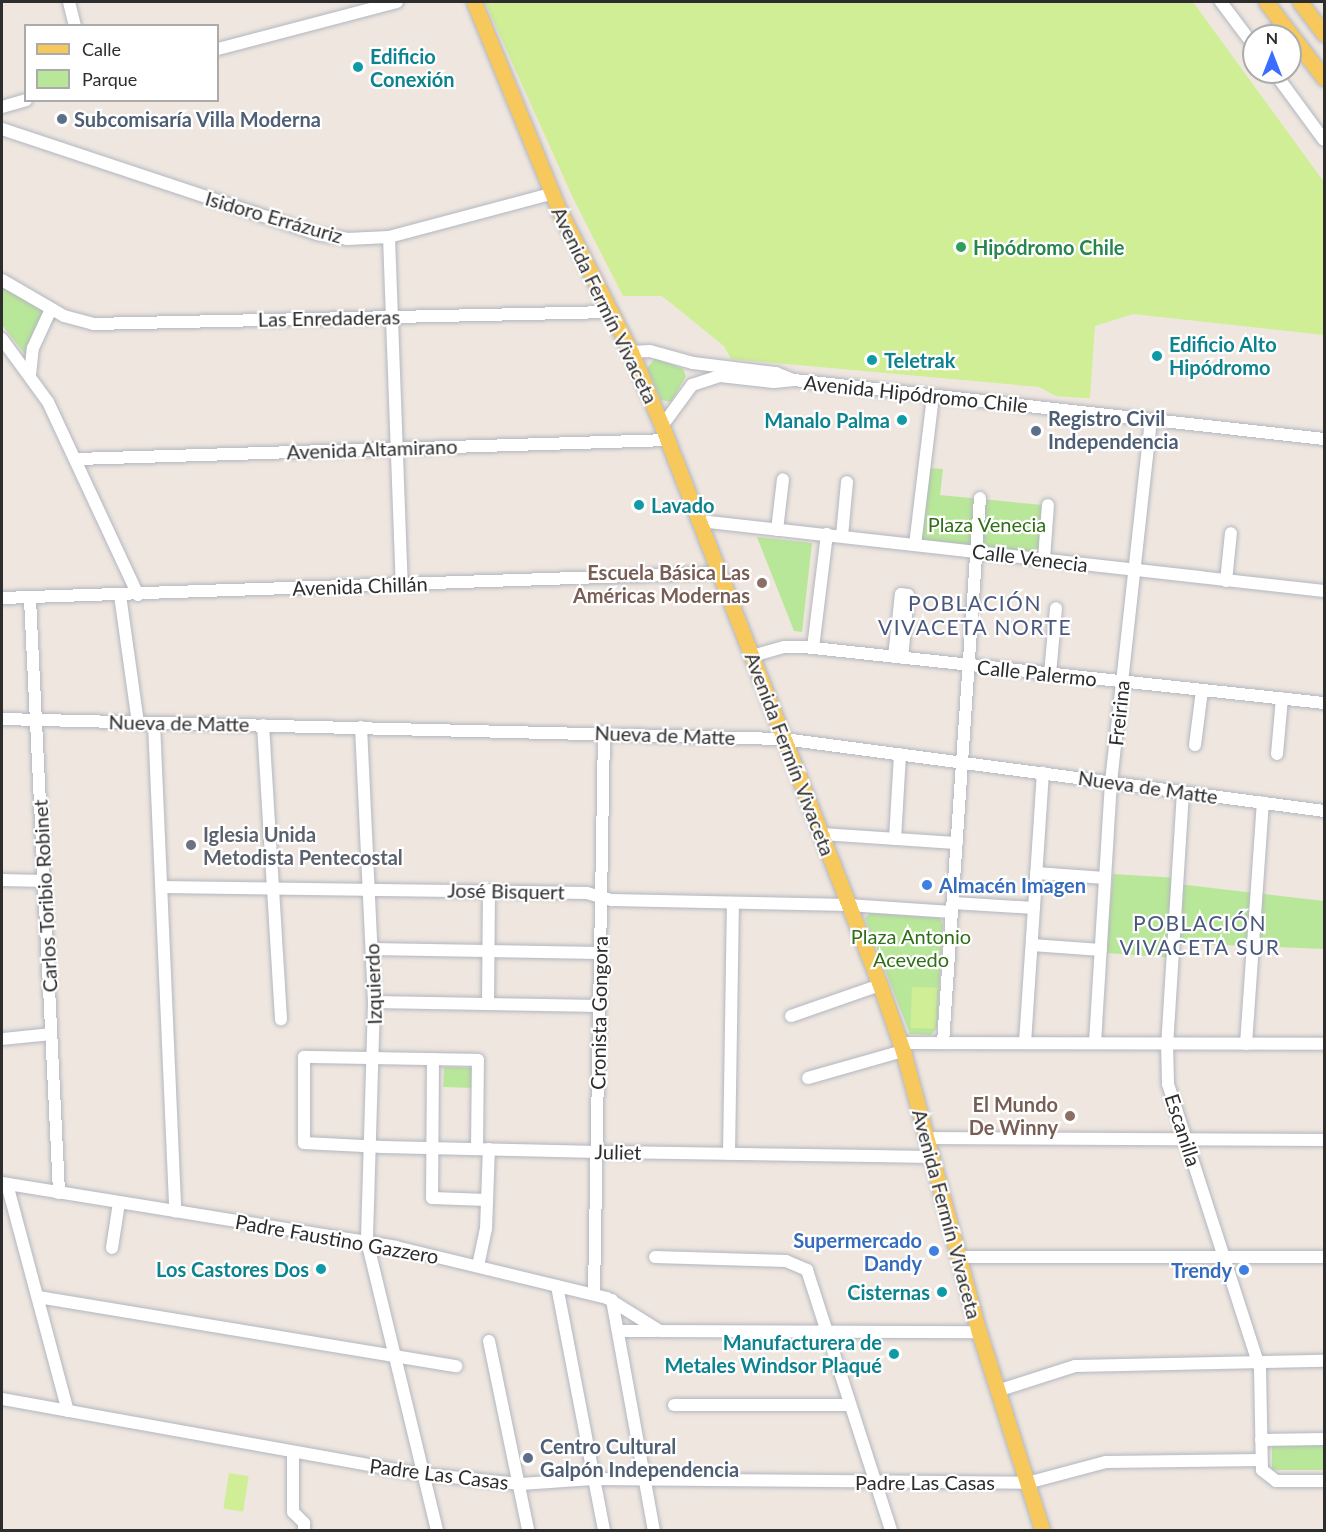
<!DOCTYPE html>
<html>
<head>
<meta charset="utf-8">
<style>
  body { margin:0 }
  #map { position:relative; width:1326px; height:1532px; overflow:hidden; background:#efe7df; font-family:Lato,sans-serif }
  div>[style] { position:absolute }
  .green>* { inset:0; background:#b9e799; transform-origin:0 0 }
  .pitch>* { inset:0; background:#cfee95; transform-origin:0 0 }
  .roads { filter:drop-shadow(0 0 2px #b3b6c1) drop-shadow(0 0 2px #b3b6c1) }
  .minor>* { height:12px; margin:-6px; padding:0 6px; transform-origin:6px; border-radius:6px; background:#fff }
  .major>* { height:15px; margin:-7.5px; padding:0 7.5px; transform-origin:7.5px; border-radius:7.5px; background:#f7c85b }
  .dots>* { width:16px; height:16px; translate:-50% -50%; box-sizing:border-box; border:3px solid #fff; border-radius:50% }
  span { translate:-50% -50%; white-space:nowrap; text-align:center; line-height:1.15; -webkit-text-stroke:4.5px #fff; paint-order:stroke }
  .culture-label { font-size:20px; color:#0d838f; font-weight:700 }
  .left { translate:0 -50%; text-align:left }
  .right { translate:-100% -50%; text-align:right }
  .service-label { font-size:20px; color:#4e5e75; font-weight:700 }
  .street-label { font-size:20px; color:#2d2d2d }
  .leisure-label { font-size:20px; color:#27864d; font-weight:700 }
  .park-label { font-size:20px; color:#306f18 }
  .education-label { font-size:20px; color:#785e54; font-weight:700 }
  .worship-label { font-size:20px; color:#5b616d; font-weight:700 }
  .shop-label { font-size:20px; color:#366cbe; font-weight:700 }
  .neighbourhood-label { font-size:21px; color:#4a5880; letter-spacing:1.5px }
  .frame { position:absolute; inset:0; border:3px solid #2d2d2d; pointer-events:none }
  .legend { position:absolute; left:24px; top:24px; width:195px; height:78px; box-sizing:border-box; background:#fff; border:2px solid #ababab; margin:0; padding:8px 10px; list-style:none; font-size:18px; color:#2d2d2d }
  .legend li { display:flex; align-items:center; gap:12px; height:30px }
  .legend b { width:30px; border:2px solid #ababab }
  .north { position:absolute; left:1242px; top:24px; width:60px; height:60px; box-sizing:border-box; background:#fff; border:2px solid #ababab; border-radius:50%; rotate:0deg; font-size:16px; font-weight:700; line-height:24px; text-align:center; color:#2d2d2d }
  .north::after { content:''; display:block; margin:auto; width:21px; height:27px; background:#3b6eff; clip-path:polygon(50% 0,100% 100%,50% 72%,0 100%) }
</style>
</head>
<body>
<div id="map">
  <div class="green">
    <div style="clip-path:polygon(2px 279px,61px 314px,44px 332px,33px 364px,2px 325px)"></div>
    <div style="clip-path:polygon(655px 358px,683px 369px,686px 376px,671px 402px,661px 400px,647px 368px)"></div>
    <div style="clip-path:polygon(928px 468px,943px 469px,940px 495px,1043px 505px,1041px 552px,923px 542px,920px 539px)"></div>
    <div style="clip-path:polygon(757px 537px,812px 543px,802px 632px,794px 631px)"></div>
    <div style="clip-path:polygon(1113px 874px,1179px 878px,1178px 884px,1324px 901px,1324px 949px,1175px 943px,1175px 958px,1106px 953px)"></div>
    <div style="clip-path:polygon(870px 913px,940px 918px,943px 924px,937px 1028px,931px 1035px,910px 1034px,865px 918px)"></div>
    <div style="left:444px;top:1067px;width:31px;height:20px;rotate:2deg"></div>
    <div style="left:1324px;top:1445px;width:25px;height:52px;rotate:90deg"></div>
  </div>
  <div class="pitch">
    <div style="clip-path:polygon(485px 2px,1193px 2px,1324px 182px,1324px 335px,1133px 314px,1095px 326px,1090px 398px,1082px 398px,1056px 396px,1039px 387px,731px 359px,724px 346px,662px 296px,623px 296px,573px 198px)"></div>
    <div style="left:912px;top:987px;width:25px;height:41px;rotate:2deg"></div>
    <div style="left:229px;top:1473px;width:20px;height:36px;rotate:9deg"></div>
  </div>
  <div class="roads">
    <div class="minor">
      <div style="left:69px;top:2px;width:25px;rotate:76deg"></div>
      <div style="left:1221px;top:2px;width:55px;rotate:53.1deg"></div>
      <div style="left:1266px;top:36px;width:21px;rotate:-35deg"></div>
      <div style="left:218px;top:49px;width:185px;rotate:-14.7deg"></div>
      <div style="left:1274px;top:72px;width:84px;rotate:53.7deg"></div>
      <div style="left:2px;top:107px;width:25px;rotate:-16deg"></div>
      <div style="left:2px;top:129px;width:332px;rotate:18.4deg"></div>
      <div style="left:317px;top:234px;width:30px;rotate:9deg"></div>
      <div style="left:347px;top:239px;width:42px;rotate:-2.7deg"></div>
      <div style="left:389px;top:237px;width:168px;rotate:-14.9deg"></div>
      <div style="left:389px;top:237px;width:347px;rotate:87.9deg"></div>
      <div style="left:2px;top:280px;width:72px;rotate:30.1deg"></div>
      <div style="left:64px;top:316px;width:30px;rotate:15deg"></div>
      <div style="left:93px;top:324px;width:517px;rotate:-1.33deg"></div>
      <div style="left:2px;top:339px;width:78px;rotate:53.9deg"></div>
      <div style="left:48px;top:402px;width:213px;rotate:65deg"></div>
      <div style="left:631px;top:352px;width:19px;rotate:-3deg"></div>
      <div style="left:650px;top:351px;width:45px;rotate:15.6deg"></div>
      <div style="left:693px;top:363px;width:84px;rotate:6.9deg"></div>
      <div style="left:776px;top:373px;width:18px;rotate:22deg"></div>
      <div style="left:30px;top:375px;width:27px;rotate:-84deg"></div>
      <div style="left:33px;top:348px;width:43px;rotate:-65.2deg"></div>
      <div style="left:662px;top:426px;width:51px;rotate:-53.8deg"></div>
      <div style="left:692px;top:385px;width:29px;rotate:-18deg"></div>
      <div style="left:720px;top:376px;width:54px;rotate:6.3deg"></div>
      <div style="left:774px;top:382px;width:20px;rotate:-6deg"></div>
      <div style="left:794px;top:380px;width:533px;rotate:6.35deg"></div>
      <div style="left:77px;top:459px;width:591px;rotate:-1.84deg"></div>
      <div style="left:700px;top:521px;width:628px;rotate:6.4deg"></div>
      <div style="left:777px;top:530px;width:51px;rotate:-83.3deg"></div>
      <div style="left:842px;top:536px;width:54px;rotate:-84.7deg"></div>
      <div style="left:915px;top:545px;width:150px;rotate:-83.1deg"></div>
      <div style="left:1044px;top:559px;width:54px;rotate:-85.8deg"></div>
      <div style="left:1226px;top:581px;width:48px;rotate:-84.1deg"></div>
      <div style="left:120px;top:595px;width:129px;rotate:82deg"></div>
      <div style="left:2px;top:598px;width:717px;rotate:-2deg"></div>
      <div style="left:30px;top:599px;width:595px;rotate:87.2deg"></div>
      <div style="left:813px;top:648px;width:115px;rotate:-83deg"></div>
      <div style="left:752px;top:656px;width:33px;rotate:-16deg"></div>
      <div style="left:784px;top:647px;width:20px"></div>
      <div style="left:804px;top:647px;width:523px;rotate:6.15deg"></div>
      <div style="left:894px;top:657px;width:63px;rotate:-83.7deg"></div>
      <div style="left:901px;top:594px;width:7px;rotate:8deg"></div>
      <div style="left:908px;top:595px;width:63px;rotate:95.4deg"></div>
      <div style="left:1050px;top:674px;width:66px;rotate:-84.8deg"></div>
      <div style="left:2px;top:719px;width:782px;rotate:1.47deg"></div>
      <div style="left:784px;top:739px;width:545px;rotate:7.59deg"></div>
      <div style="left:154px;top:723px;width:489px;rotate:87.5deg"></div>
      <div style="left:263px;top:725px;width:295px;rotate:86.5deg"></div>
      <div style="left:361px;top:727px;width:275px;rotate:87.3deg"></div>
      <div style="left:374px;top:1002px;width:239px;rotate:91.7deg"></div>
      <div style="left:367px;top:1241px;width:297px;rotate:76.4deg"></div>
      <div style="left:1195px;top:745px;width:55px;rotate:-82.7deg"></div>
      <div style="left:1277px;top:754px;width:56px;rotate:-84.9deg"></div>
      <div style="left:1183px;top:792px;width:252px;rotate:93.6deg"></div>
      <div style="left:1167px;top:1043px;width:41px;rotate:88.6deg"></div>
      <div style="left:1168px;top:1084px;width:299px;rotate:72.1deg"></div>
      <div style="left:1260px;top:1368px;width:102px;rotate:88.9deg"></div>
      <div style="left:1262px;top:1470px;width:18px;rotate:38deg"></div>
      <div style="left:1276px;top:1481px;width:48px"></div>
      <div style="left:821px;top:834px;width:136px;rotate:3.8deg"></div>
      <div style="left:895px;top:839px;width:85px;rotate:-86.6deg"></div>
      <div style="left:1036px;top:873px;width:69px;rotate:4.1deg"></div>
      <div style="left:2px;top:880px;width:42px;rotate:1.4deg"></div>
      <div style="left:162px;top:887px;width:425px;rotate:0.8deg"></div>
      <div style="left:587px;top:893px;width:26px;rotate:16deg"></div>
      <div style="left:612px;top:900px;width:236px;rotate:1.2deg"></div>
      <div style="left:848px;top:905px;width:104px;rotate:3.9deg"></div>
      <div style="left:953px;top:903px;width:81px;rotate:3.5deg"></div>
      <div style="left:1032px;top:945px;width:69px;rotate:4.1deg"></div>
      <div style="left:372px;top:949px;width:228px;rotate:1deg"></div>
      <div style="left:374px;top:1002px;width:225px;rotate:1deg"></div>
      <div style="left:488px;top:1004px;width:114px;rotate:-89.5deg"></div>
      <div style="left:791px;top:1016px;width:94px;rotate:-19.2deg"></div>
      <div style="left:2px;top:1039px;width:49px;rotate:-5.8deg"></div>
      <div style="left:901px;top:1043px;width:423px;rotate:0.1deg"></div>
      <div style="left:943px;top:1043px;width:546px;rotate:-86.12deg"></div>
      <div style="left:1025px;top:1043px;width:271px;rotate:-86.2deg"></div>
      <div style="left:1095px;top:1043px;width:261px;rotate:-86.5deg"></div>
      <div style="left:1111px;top:782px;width:364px;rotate:-83.7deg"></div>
      <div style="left:1246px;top:1044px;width:242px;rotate:-86deg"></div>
      <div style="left:433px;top:1059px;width:139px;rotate:90.4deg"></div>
      <div style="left:432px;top:1198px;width:55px;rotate:2.1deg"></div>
      <div style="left:808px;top:1078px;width:99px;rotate:-15.9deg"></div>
      <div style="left:926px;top:1138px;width:398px;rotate:0.3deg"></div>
      <div style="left:477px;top:1149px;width:89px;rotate:-89.4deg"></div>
      <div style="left:478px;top:1060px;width:174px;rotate:-179deg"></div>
      <div style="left:304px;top:1057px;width:86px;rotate:90deg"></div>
      <div style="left:304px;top:1143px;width:79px;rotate:2.9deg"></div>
      <div style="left:383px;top:1147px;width:227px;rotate:1.3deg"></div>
      <div style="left:610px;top:1152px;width:322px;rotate:0.9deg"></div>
      <div style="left:729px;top:1154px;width:251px;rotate:-89.1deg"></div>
      <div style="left:2px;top:1183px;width:399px;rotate:9.2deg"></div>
      <div style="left:396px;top:1247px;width:217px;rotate:13.6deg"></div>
      <div style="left:607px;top:1298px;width:62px;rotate:31.9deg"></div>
      <div style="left:660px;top:1331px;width:319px;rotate:0.2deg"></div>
      <div style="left:7px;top:1184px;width:235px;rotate:75deg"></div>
      <div style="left:112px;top:1248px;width:46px;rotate:-81.2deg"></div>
      <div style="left:655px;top:1257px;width:131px;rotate:1.7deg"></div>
      <div style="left:786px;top:1261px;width:23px;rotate:23deg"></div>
      <div style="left:807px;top:1270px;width:273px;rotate:72.1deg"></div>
      <div style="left:958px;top:1257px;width:366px"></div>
      <div style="left:478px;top:1266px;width:38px;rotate:-78deg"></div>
      <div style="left:486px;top:1229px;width:80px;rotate:-87.9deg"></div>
      <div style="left:557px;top:1286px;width:248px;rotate:79.1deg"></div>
      <div style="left:594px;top:1294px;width:562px;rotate:-88.98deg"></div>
      <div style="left:38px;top:1297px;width:424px;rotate:9.4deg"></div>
      <div style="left:612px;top:1300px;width:234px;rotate:79.7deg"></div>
      <div style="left:618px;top:1331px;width:38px"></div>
      <div style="left:489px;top:1341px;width:193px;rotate:78.3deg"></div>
      <div style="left:997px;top:1391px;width:82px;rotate:-17.8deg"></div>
      <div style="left:1075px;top:1366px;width:249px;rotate:-1.2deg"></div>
      <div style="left:2px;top:1399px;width:417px;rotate:10.2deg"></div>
      <div style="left:412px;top:1473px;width:110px;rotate:5.8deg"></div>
      <div style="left:521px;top:1484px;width:72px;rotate:-4deg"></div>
      <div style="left:593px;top:1479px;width:434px;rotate:0.5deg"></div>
      <div style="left:1027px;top:1483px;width:82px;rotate:-14.9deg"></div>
      <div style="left:1106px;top:1462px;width:155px;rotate:-0.7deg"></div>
      <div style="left:674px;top:1405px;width:175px"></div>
      <div style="left:1261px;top:1440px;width:63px;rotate:-0.9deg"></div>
      <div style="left:293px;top:1453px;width:59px;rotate:90deg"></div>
      <div style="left:293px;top:1512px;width:16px;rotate:45deg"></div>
      <div style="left:304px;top:1523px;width:7px;rotate:90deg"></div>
    </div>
    <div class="major">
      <div style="left:474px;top:2px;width:222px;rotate:67.8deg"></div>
      <div style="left:558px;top:208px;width:161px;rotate:63.1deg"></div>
      <div style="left:631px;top:352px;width:80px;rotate:67.3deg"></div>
      <div style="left:662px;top:426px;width:600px;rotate:68.7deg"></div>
      <div style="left:880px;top:985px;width:70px;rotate:70.8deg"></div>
      <div style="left:903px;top:1051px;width:291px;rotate:74.9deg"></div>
      <div style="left:979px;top:1332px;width:208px;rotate:72.3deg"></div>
      <div style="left:1266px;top:2px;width:96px;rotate:52.7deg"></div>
      <div style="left:1300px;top:2px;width:40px;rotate:53deg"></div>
    </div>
  </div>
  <div class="dots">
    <div style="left:358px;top:67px;background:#0f9aa8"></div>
    <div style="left:62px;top:119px;background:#5c6f8a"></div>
    <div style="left:961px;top:247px;background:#2e9e5b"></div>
    <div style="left:1157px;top:356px;background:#0f9aa8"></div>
    <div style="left:872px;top:360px;background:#0f9aa8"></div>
    <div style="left:902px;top:420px;background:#0f9aa8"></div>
    <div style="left:1036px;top:431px;background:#5c6f8a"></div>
    <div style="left:639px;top:505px;background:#0f9aa8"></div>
    <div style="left:762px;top:583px;background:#8d6e63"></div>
    <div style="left:191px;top:845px;background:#6b7280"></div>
    <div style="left:927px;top:885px;background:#3f7fe0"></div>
    <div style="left:1070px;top:1116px;background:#8d6e63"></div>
    <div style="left:934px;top:1251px;background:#3f7fe0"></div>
    <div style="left:321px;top:1269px;background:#0f9aa8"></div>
    <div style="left:1244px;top:1270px;background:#3f7fe0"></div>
    <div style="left:942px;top:1292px;background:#0f9aa8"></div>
    <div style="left:894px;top:1354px;background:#0f9aa8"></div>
    <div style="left:528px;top:1458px;background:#5c6f8a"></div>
  </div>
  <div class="culture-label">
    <span class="left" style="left:370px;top:68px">Edificio<br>Conexión</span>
    <span class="left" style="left:1169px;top:356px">Edificio Alto<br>Hipódromo</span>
    <span class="left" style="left:884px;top:360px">Teletrak</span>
    <span class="right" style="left:890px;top:420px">Manalo Palma</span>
    <span class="left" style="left:651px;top:505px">Lavado</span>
    <span class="right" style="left:309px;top:1269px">Los Castores Dos</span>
    <span class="right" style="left:930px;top:1292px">Cisternas</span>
    <span class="right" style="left:882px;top:1354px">Manufacturera de<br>Metales Windsor Plaqué</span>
  </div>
  <div class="service-label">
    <span class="left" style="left:74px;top:119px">Subcomisaría Villa Moderna</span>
    <span class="left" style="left:1048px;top:430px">Registro Civil<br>Independencia</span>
    <span class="left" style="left:540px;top:1458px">Centro Cultural<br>Galpón Independencia</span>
  </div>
  <div class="street-label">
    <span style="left:274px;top:217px;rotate:16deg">Isidoro Errázuriz</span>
    <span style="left:605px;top:305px;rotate:64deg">Avenida Fermín Vivaceta</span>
    <span style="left:329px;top:318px;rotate:-1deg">Las Enredaderas</span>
    <span style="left:916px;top:394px;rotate:6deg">Avenida Hipódromo Chile</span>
    <span style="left:372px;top:449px;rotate:-2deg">Avenida Altamirano</span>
    <span style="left:1030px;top:558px;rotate:7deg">Calle Venecia</span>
    <span style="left:360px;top:586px;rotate:-2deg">Avenida Chillán</span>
    <span style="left:1037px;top:673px;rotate:6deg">Calle Palermo</span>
    <span style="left:1119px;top:713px;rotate:-84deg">Freirina</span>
    <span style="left:179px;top:723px;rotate:1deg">Nueva de Matte</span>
    <span style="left:665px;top:735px;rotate:2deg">Nueva de Matte</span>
    <span style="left:790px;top:754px;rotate:69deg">Avenida Fermín Vivaceta</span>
    <span style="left:1148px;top:787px;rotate:8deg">Nueva de Matte</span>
    <span style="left:506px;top:891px;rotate:1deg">José Bisquert</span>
    <span style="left:45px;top:896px;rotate:-93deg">Carlos Toribio Robinet</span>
    <span style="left:373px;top:984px;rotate:-92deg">Izquierdo</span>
    <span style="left:599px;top:1013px;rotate:-89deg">Cronista Gongora</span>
    <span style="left:1183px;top:1130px;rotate:72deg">Escanilla</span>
    <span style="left:618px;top:1152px;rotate:1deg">Juliet</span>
    <span style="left:947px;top:1214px;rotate:75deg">Avenida Fermín Vivaceta</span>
    <span style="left:337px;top:1239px;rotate:10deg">Padre Faustino Gazzero</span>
    <span style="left:439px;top:1474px;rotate:7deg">Padre Las Casas</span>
    <span style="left:925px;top:1482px">Padre Las Casas</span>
  </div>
  <div class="leisure-label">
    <span class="left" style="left:973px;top:247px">Hipódromo Chile</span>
  </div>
  <div class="park-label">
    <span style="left:987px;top:524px">Plaza Venecia</span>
    <span style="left:911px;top:948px">Plaza Antonio<br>Acevedo</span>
  </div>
  <div class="education-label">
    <span class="right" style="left:750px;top:584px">Escuela Básica Las<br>Américas Modernas</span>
    <span class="right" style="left:1058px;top:1116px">El Mundo<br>De Winny</span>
  </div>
  <div class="worship-label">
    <span class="left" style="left:203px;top:846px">Iglesia Unida<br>Metodista Pentecostal</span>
  </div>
  <div class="shop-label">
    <span class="left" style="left:939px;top:885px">Almacén Imagen</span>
    <span class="right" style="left:922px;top:1252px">Supermercado<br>Dandy</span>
    <span class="right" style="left:1232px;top:1270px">Trendy</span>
  </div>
  <div class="neighbourhood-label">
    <span style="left:975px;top:615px">POBLACIÓN<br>VIVACETA NORTE</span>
    <span style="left:1200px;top:935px">POBLACIÓN<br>VIVACETA SUR</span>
  </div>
  <div class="frame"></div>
  <ul class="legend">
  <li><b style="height:8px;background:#f7c85b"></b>Calle</li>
  <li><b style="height:16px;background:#b9e799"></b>Parque</li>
  </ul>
  <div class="north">N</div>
</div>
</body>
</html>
